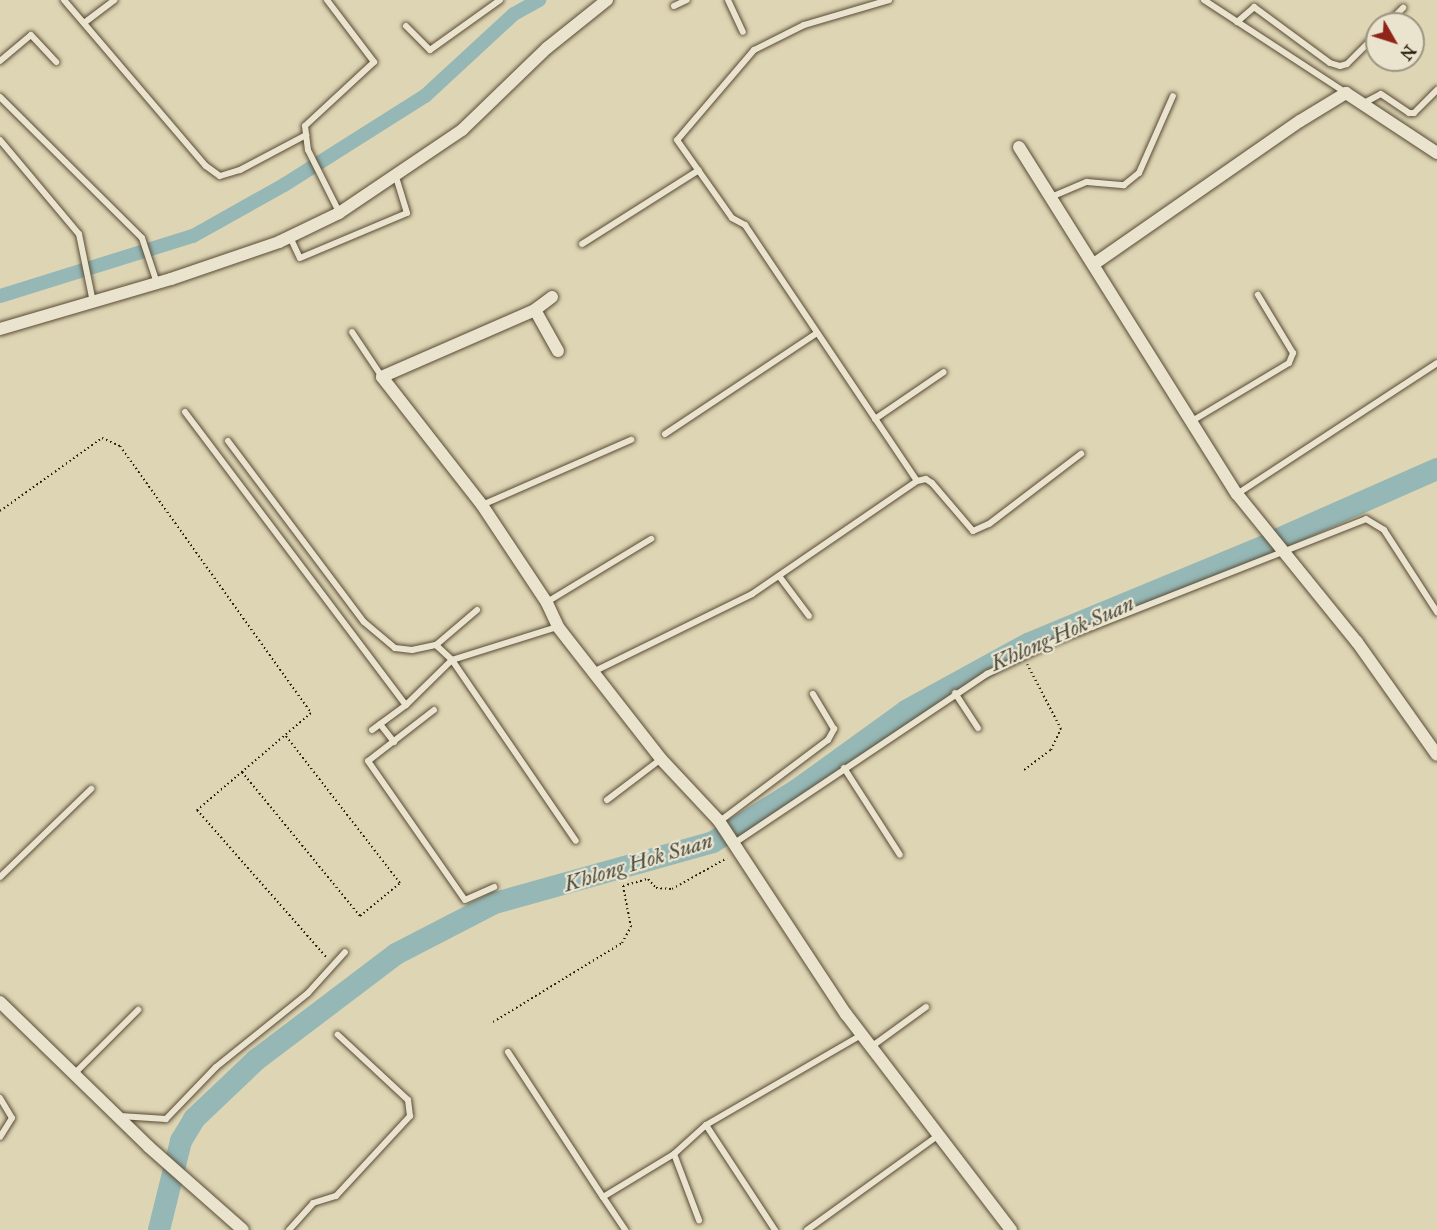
<!DOCTYPE html>
<html>
<head>
<meta charset="utf-8">
<style>
  body { margin:0 }
  #map { position:relative; width:1437px; height:1230px; overflow:hidden; background:#ded5b4; font-family:"IM FELL Great Primer",serif }
  div>[style] { position:absolute }
  .canal>* { height:14px; margin:-7px; padding:0 7px; transform-origin:7px; border-radius:7px; background:#95b7b5 }
  .river>* { height:22px; margin:-11px; padding:0 11px; transform-origin:11px; border-radius:11px; background:#95b7b5 }
  .path>* { height:2px; margin-top:-1px; transform-origin:0; background:repeating-linear-gradient(90deg,#2b1d0c 0 1.5px,transparent 0 4.5px) }
  .roads { filter:drop-shadow(0 0 2px #584b36) drop-shadow(0 0 2px #584b36) }
  .lane>* { height:6px; margin:-3px; padding:0 3px; transform-origin:3px; border-radius:3px; background:#eae4ce }
  .street>* { height:12px; margin:-6px; padding:0 6px; transform-origin:6px; border-radius:6px; background:#eae4ce }
  span { translate:-50% -50%; white-space:nowrap; text-align:center; line-height:1.15; -webkit-text-stroke:4.5px #eae4ce; paint-order:stroke }
  .water-label { font-size:22px; color:#4b4b3f; font-style:italic }
  .north { position:absolute; left:1365px; top:12px; width:60px; height:60px; box-sizing:border-box; background:#eae4ce; border:2px solid #9e9480; border-radius:50%; rotate:129deg; font-size:16px; font-weight:700; line-height:24px; text-align:center; color:#2b1d0c }
  .north::after { content:''; display:block; margin:auto; width:21px; height:27px; background:#8f2418; clip-path:polygon(50% 0,100% 100%,50% 72%,0 100%) }
</style>
</head>
<body>
<div id="map">
  <div class="canal">
    <div style="left:0;top:296px;width:202px;rotate:-17.3deg"></div>
    <div style="left:193px;top:236px;width:104px;rotate:-29.3deg"></div>
    <div style="left:284px;top:185px;width:167px;rotate:-32.3deg"></div>
    <div style="left:425px;top:96px;width:121px;rotate:-42.7deg"></div>
    <div style="left:514px;top:14px;width:29px;rotate:-29deg"></div>
  </div>
  <div class="river">
    <div style="left:1276px;top:540px;width:176px;rotate:-23.8deg"></div>
    <div style="left:159px;top:1230px;width:92px;rotate:-76.1deg"></div>
    <div style="left:181px;top:1141px;width:26px;rotate:-59deg"></div>
    <div style="left:194px;top:1119px;width:86px;rotate:-43.6deg"></div>
    <div style="left:256px;top:1060px;width:176px;rotate:-37.1deg"></div>
    <div style="left:396px;top:954px;width:111px;rotate:-27.3deg"></div>
    <div style="left:495px;top:903px;width:226px;rotate:-15.6deg"></div>
    <div style="left:713px;top:842px;width:99px;rotate:-31.8deg"></div>
    <div style="left:797px;top:790px;width:135px;rotate:-35.9deg"></div>
    <div style="left:906px;top:711px;width:139px;rotate:-28.8deg"></div>
    <div style="left:1028px;top:644px;width:261px;rotate:-22.5deg"></div>
  </div>
  <div class="path">
    <div style="left:0;top:511px;width:125px;rotate:-35.6deg"></div>
    <div style="left:102px;top:438px;width:20px;rotate:24deg"></div>
    <div style="left:120px;top:446px;width:328px;rotate:54.4deg"></div>
    <div style="left:311px;top:713px;width:150px;rotate:139.6deg"></div>
    <div style="left:197px;top:810px;width:197px;rotate:48.7deg"></div>
    <div style="left:1024px;top:770px;width:34px;rotate:-37deg"></div>
    <div style="left:1051px;top:750px;width:23px;rotate:-65deg"></div>
    <div style="left:1061px;top:729px;width:73px;rotate:-117.6deg"></div>
    <div style="left:242px;top:772px;width:186px;rotate:50.7deg"></div>
    <div style="left:360px;top:916px;width:52px;rotate:-39.5deg"></div>
    <div style="left:400px;top:883px;width:187px;rotate:-127.8deg"></div>
    <div style="left:493px;top:1022px;width:151px;rotate:-31.5deg"></div>
    <div style="left:622px;top:943px;width:18px;rotate:-61deg"></div>
    <div style="left:631px;top:927px;width:42px;rotate:-101deg"></div>
    <div style="left:623px;top:886px;width:26px;rotate:-16deg"></div>
    <div style="left:648px;top:879px;width:12px;rotate:48deg"></div>
    <div style="left:656px;top:888px;width:16px;rotate:4deg"></div>
    <div style="left:672px;top:889px;width:63px;rotate:-29.4deg"></div>
  </div>
  <div class="roads">
    <div class="lane">
      <div style="left:64px;top:0;width:218px;rotate:49.5deg"></div>
      <div style="left:206px;top:166px;width:17px;rotate:36deg"></div>
      <div style="left:220px;top:176px;width:21px;rotate:-17deg"></div>
      <div style="left:240px;top:170px;width:75px;rotate:-27.9deg"></div>
      <div style="left:327px;top:0;width:78px;rotate:52.8deg"></div>
      <div style="left:374px;top:62px;width:94px;rotate:137.2deg"></div>
      <div style="left:305px;top:126px;width:24px;rotate:83deg"></div>
      <div style="left:308px;top:150px;width:69px;rotate:63.4deg"></div>
      <div style="left:728px;top:0;width:35px;rotate:65deg"></div>
      <div style="left:889px;top:0;width:89px;rotate:163.6deg"></div>
      <div style="left:804px;top:25px;width:56px;rotate:153.4deg"></div>
      <div style="left:754px;top:50px;width:118px;rotate:130.5deg"></div>
      <div style="left:677px;top:140px;width:95px;rotate:54.8deg"></div>
      <div style="left:732px;top:218px;width:15px;rotate:28deg"></div>
      <div style="left:745px;top:225px;width:308px;rotate:56.1deg"></div>
      <div style="left:1204px;top:0;width:170px;rotate:33.2deg"></div>
      <div style="left:674px;top:6px;width:14px;rotate:-25deg"></div>
      <div style="left:1237px;top:22px;width:23px;rotate:-41deg"></div>
      <div style="left:1254px;top:7px;width:94px;rotate:36.4deg"></div>
      <div style="left:1330px;top:63px;width:10px;rotate:17deg"></div>
      <div style="left:1340px;top:66px;width:7px;rotate:-16deg"></div>
      <div style="left:1347px;top:64px;width:42px;rotate:-45deg"></div>
      <div style="left:84px;top:23px;width:38px;rotate:-37deg"></div>
      <div style="left:1387px;top:24px;width:23px;rotate:-45deg"></div>
      <div style="left:406px;top:26px;width:34px;rotate:45deg"></div>
      <div style="left:430px;top:50px;width:86px;rotate:-35.5deg"></div>
      <div style="left:0;top:61px;width:40px;rotate:-40deg"></div>
      <div style="left:31px;top:35px;width:37px;rotate:47deg"></div>
      <div style="left:0;top:97px;width:200px;rotate:44.8deg"></div>
      <div style="left:142px;top:238px;width:47px;rotate:71.6deg"></div>
      <div style="left:1362px;top:104px;width:21px;rotate:-28deg"></div>
      <div style="left:1381px;top:94px;width:34px;rotate:34deg"></div>
      <div style="left:1409px;top:113px;width:5px"></div>
      <div style="left:1414px;top:113px;width:33px;rotate:-45deg"></div>
      <div style="left:0;top:140px;width:123px;rotate:50deg"></div>
      <div style="left:79px;top:234px;width:69px;rotate:78.4deg"></div>
      <div style="left:1051px;top:197px;width:39px;rotate:-23deg"></div>
      <div style="left:1087px;top:182px;width:37px;rotate:5deg"></div>
      <div style="left:1124px;top:185px;width:19px;rotate:-39deg"></div>
      <div style="left:1139px;top:173px;width:84px;rotate:-66.2deg"></div>
      <div style="left:290px;top:237px;width:23px;rotate:65deg"></div>
      <div style="left:300px;top:258px;width:116px;rotate:-22.8deg"></div>
      <div style="left:407px;top:213px;width:38px;rotate:-107deg"></div>
      <div style="left:582px;top:244px;width:138px;rotate:-32.3deg"></div>
      <div style="left:352px;top:332px;width:54px;rotate:56.3deg"></div>
      <div style="left:185px;top:412px;width:367px;rotate:53deg"></div>
      <div style="left:875px;top:419px;width:83px;rotate:-34.3deg"></div>
      <div style="left:1192px;top:421px;width:113px;rotate:-30.9deg"></div>
      <div style="left:1289px;top:363px;width:11px;rotate:-68deg"></div>
      <div style="left:1293px;top:353px;width:68px;rotate:-121.1deg"></div>
      <div style="left:665px;top:434px;width:182px;rotate:-33.6deg"></div>
      <div style="left:228px;top:441px;width:226px;rotate:53.1deg"></div>
      <div style="left:364px;top:622px;width:40px;rotate:40deg"></div>
      <div style="left:395px;top:648px;width:17px;rotate:7deg"></div>
      <div style="left:412px;top:650px;width:25px;rotate:-12deg"></div>
      <div style="left:436px;top:645px;width:22px;rotate:43deg"></div>
      <div style="left:452px;top:660px;width:219px;rotate:55.6deg"></div>
      <div style="left:1237px;top:494px;width:239px;rotate:-33.2deg"></div>
      <div style="left:482px;top:505px;width:163px;rotate:-23.6deg"></div>
      <div style="left:779px;top:576px;width:50px;rotate:53.1deg"></div>
      <div style="left:547px;top:602px;width:122px;rotate:-31.2deg"></div>
      <div style="left:436px;top:645px;width:54px;rotate:-40.5deg"></div>
      <div style="left:595px;top:671px;width:175px;rotate:-26.1deg"></div>
      <div style="left:752px;top:594px;width:200px;rotate:-34.4deg"></div>
      <div style="left:917px;top:481px;width:9px;rotate:-13deg"></div>
      <div style="left:926px;top:479px;width:7px;rotate:34deg"></div>
      <div style="left:932px;top:483px;width:63px;rotate:49.5deg"></div>
      <div style="left:973px;top:531px;width:17px;rotate:-24deg"></div>
      <div style="left:989px;top:524px;width:116px;rotate:-37.3deg"></div>
      <div style="left:955px;top:693px;width:42px;rotate:56.7deg"></div>
      <div style="left:434px;top:710px;width:83px;rotate:142.3deg"></div>
      <div style="left:368px;top:761px;width:169px;rotate:55.1deg"></div>
      <div style="left:465px;top:900px;width:32px;rotate:-24deg"></div>
      <div style="left:380px;top:724px;width:23px;rotate:52deg"></div>
      <div style="left:372px;top:730px;width:42px;rotate:-36.3deg"></div>
      <div style="left:406px;top:705px;width:64px;rotate:-44.4deg"></div>
      <div style="left:452px;top:660px;width:110px;rotate:-17.4deg"></div>
      <div style="left:844px;top:768px;width:103px;rotate:57.2deg"></div>
      <div style="left:607px;top:800px;width:68px;rotate:-37.2deg"></div>
      <div style="left:720px;top:821px;width:135px;rotate:-36.9deg"></div>
      <div style="left:828px;top:740px;width:13px;rotate:-61deg"></div>
      <div style="left:834px;top:729px;width:41px;rotate:-121deg"></div>
      <div style="left:733px;top:844px;width:306px;rotate:-33.8deg"></div>
      <div style="left:987px;top:674px;width:74px;rotate:-25.5deg"></div>
      <div style="left:1054px;top:642px;width:335px;rotate:-21.5deg"></div>
      <div style="left:1366px;top:519px;width:21px;rotate:31deg"></div>
      <div style="left:1384px;top:530px;width:98px;rotate:57.1deg"></div>
      <div style="left:0;top:877px;width:127px;rotate:-44deg"></div>
      <div style="left:871px;top:1047px;width:68px;rotate:-36deg"></div>
      <div style="left:508px;top:1052px;width:173px;rotate:56.8deg"></div>
      <div style="left:603px;top:1197px;width:83px;rotate:-31.2deg"></div>
      <div style="left:674px;top:1154px;width:43px;rotate:-42.2deg"></div>
      <div style="left:706px;top:1125px;width:179px;rotate:-30.1deg"></div>
      <div style="left:74px;top:1074px;width:91px;rotate:-45deg"></div>
      <div style="left:0;top:1098px;width:23px;rotate:59deg"></div>
      <div style="left:12px;top:1118px;width:22px;rotate:122deg"></div>
      <div style="left:120px;top:1116px;width:46px;rotate:3.7deg"></div>
      <div style="left:166px;top:1119px;width:72px;rotate:-46.1deg"></div>
      <div style="left:216px;top:1067px;width:118px;rotate:-38.8deg"></div>
      <div style="left:308px;top:993px;width:55px;rotate:-47.9deg"></div>
      <div style="left:706px;top:1125px;width:126px;rotate:56.7deg"></div>
      <div style="left:674px;top:1154px;width:71px;rotate:69.3deg"></div>
      <div style="left:603px;top:1197px;width:40px;rotate:56deg"></div>
      <div style="left:289px;top:1230px;width:36px;rotate:-48deg"></div>
      <div style="left:313px;top:1203px;width:24px;rotate:-17deg"></div>
      <div style="left:336px;top:1196px;width:109px;rotate:-47.2deg"></div>
      <div style="left:410px;top:1116px;width:16px;rotate:-97deg"></div>
      <div style="left:408px;top:1100px;width:96px;rotate:-137.1deg"></div>
      <div style="left:807px;top:1230px;width:164px;rotate:-35.8deg"></div>
    </div>
    <div class="street">
      <div style="left:1019px;top:147px;width:410px;rotate:57.9deg"></div>
      <div style="left:1237px;top:494px;width:191px;rotate:51deg"></div>
      <div style="left:1357px;top:642px;width:138px;rotate:54.7deg"></div>
      <div style="left:1094px;top:264px;width:251px;rotate:-34.8deg"></div>
      <div style="left:1300px;top:121px;width:54px;rotate:-31.3deg"></div>
      <div style="left:1346px;top:93px;width:109px;rotate:33.4deg"></div>
      <div style="left:552px;top:297px;width:21px;rotate:143deg"></div>
      <div style="left:535px;top:310px;width:167px;rotate:156.4deg"></div>
      <div style="left:382px;top:377px;width:162px;rotate:52deg"></div>
      <div style="left:482px;top:505px;width:118px;rotate:56.4deg"></div>
      <div style="left:547px;top:603px;width:26px;rotate:65deg"></div>
      <div style="left:558px;top:627px;width:167px;rotate:52deg"></div>
      <div style="left:661px;top:759px;width:85px;rotate:46.9deg"></div>
      <div style="left:719px;top:821px;width:231px;rotate:56.7deg"></div>
      <div style="left:846px;top:1014px;width:272px;rotate:52.6deg"></div>
      <div style="left:535px;top:310px;width:47px;rotate:60.7deg"></div>
      <div style="left:0;top:329px;width:178px;rotate:-16.3deg"></div>
      <div style="left:171px;top:279px;width:114px;rotate:-18.9deg"></div>
      <div style="left:279px;top:242px;width:67px;rotate:-25.8deg"></div>
      <div style="left:339px;top:213px;width:148px;rotate:-34deg"></div>
      <div style="left:462px;top:130px;width:118px;rotate:-44deg"></div>
      <div style="left:547px;top:48px;width:77px;rotate:-38.7deg"></div>
      <div style="left:0;top:1002px;width:208px;rotate:44.2deg"></div>
      <div style="left:149px;top:1147px;width:125px;rotate:41.4deg"></div>
    </div>
  </div>
  <div class="water-label">
    <span style="left:1062px;top:633px;rotate:-24deg">Khlong Hok Suan</span>
    <span style="left:638px;top:862px;rotate:-17deg">Khlong Hok Suan</span>
  </div>
  <div class="north">N</div>
</div>
</body>
</html>
